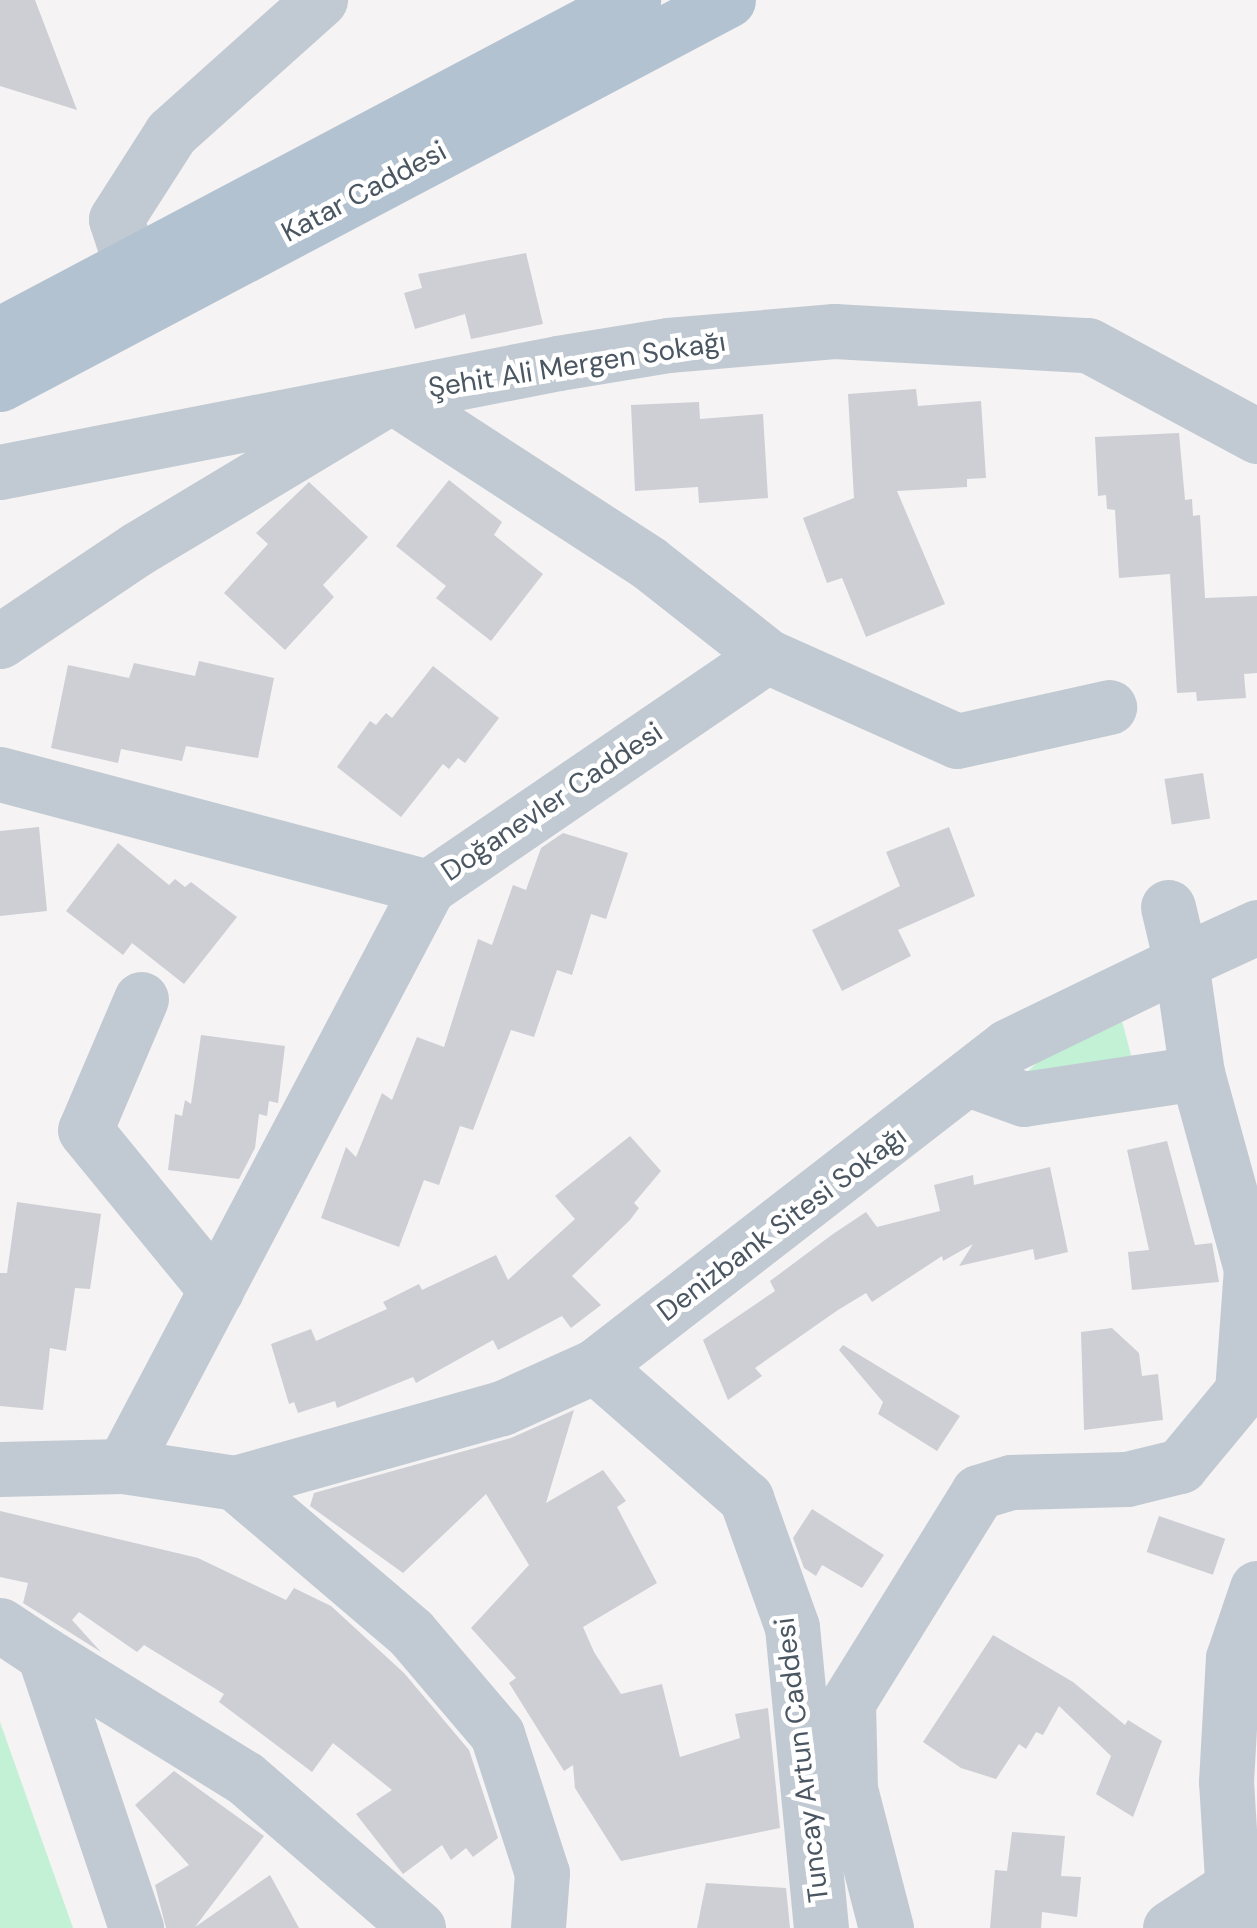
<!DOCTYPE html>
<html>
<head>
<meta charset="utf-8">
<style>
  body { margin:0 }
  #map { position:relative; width:1257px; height:1928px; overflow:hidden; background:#f5f3f3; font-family:"DM Sans",sans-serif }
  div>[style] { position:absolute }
  .green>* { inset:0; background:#c3f1d5 }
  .building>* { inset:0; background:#cdcfd5; transform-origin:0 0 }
  .minor>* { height:55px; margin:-27.5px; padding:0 27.5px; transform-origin:27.5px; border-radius:27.5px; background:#c1cad2 }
  .major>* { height:55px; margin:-27.5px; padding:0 27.5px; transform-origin:27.5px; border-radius:27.5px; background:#b3c2d1 }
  span { translate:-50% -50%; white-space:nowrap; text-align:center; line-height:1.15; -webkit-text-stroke:9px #fff; paint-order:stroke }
  .street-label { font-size:28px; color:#4a5661 }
</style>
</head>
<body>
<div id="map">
  <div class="green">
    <div style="clip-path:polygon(1122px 1021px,1135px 1070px,1020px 1078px,1044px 1057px)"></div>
    <div style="clip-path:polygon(0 1722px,73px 1928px,0 1928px)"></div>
  </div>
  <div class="building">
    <div style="clip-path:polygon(0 0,35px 0,77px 110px,0 86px)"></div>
    <div style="clip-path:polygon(526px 253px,543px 324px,471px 339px,465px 314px,415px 329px,404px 293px,422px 288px,418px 274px)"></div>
    <div style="clip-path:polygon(916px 389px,918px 406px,981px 401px,986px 478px,967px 479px,967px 487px,897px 491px,945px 604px,866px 637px,842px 578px,827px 583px,803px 518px,854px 498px,848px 394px)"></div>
    <div style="clip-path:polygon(699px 402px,700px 419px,763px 414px,768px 498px,699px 503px,698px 487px,635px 491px,631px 405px)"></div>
    <div style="clip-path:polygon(1179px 433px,1185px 500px,1192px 499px,1193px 516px,1200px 515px,1205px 598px,1257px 596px,1257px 673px,1244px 674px,1246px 698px,1197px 701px,1196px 692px,1177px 693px,1170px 574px,1119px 578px,1115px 510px,1107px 509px,1106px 495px,1098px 496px,1095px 437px)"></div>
    <div style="clip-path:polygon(449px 480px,502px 522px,494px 535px,543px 574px,491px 641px,436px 598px,446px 586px,396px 546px)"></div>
    <div style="clip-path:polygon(309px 482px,368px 537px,323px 585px,334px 597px,285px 650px,224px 593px,268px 544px,256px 533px)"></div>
    <div style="clip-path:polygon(199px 661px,274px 678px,258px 758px,186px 746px,182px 761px,121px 749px,118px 763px,51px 748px,68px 665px,129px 678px,134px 663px,195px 676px)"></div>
    <div style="clip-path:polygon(433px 666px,499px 718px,465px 763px,458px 758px,449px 769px,443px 764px,401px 817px,337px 767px,370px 721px,376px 725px,386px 713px,392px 718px)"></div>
    <div style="left:1203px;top:773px;width:46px;height:39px;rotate:81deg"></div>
    <div style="clip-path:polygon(39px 827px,47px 911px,0 916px,0 831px)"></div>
    <div style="clip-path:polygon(949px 827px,975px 896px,898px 930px,911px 956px,842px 991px,812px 930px,900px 886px,886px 852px)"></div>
    <div style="clip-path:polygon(563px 833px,628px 853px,606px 919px,591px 914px,572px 975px,557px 970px,534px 1037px,511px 1030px,473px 1130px,460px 1126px,439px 1185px,424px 1180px,399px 1247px,321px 1218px,346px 1147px,356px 1157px,382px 1093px,392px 1100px,417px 1037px,444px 1047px,478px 939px,492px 945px,513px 885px,526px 890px,541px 848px)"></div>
    <div style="clip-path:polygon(118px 843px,169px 885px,175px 879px,185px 887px,191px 882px,237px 917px,184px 984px,132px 943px,123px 955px,66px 911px)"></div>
    <div style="clip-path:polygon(201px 1035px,285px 1046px,278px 1103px,269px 1101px,267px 1116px,259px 1114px,255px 1148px,239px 1179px,168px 1170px,175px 1114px,182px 1116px,185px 1100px,191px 1104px)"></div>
    <div style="clip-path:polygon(630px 1136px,661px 1171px,634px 1203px,639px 1208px,630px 1220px,572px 1276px,601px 1305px,571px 1328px,562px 1316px,498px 1350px,493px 1340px,416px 1383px,413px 1377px,337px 1408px,335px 1401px,298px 1413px,294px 1402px,289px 1404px,271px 1344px,311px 1329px,316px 1341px,387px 1309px,383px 1302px,419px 1284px,422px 1290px,496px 1255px,508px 1280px,575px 1219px,555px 1196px)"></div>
    <div style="clip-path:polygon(1167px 1141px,1195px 1245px,1212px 1243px,1219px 1282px,1132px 1290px,1128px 1252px,1149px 1250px,1127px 1150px)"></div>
    <div style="clip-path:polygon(1050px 1167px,1068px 1252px,1035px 1260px,1033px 1249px,959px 1266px,973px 1244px,943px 1261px,942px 1256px,872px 1302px,866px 1293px,838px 1310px,755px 1368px,762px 1376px,728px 1400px,703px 1340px,775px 1291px,770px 1281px,833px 1234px,866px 1212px,877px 1227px,940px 1211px,934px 1185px,973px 1175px,974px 1185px)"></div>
    <div style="clip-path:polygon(17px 1202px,101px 1214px,90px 1289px,75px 1288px,66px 1351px,50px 1348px,43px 1410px,0 1406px,0 1273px,7px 1273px)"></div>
    <div style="clip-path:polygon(1112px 1328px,1139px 1353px,1142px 1376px,1158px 1374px,1163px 1420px,1084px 1430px,1081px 1332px)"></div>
    <div style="clip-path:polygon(843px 1345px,960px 1416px,937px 1451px,878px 1414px,883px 1402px,839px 1350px)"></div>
    <div style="clip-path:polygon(574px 1410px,546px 1503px,603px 1470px,626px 1501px,617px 1507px,657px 1583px,583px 1627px,594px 1652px,621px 1694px,662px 1684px,680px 1757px,740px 1738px,735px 1714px,768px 1708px,780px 1828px,621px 1861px,575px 1788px,573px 1765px,564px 1771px,509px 1683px,516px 1678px,471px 1628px,529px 1565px,486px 1494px,403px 1573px,310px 1506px,314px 1493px,511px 1438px)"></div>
    <div style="clip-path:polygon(812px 1509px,884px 1555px,862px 1588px,822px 1565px,816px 1576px,804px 1568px,793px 1538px)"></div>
    <div style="clip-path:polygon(0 1511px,198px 1558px,286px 1600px,294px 1588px,331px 1606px,404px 1673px,469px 1750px,498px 1838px,473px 1857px,466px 1848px,451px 1860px,442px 1845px,403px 1874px,356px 1814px,392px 1790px,333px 1743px,312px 1772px,219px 1702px,224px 1694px,144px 1645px,137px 1652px,79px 1612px,72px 1620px,101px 1652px,23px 1603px,28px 1583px,0 1577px)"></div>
    <div style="left:1159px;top:1516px;width:70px;height:38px;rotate:19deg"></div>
    <div style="clip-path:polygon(993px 1635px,1073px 1682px,1125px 1725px,1128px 1720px,1162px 1741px,1133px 1817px,1096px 1794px,1111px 1756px,1059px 1706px,1043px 1735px,1036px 1732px,1026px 1749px,1019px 1744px,996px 1779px,961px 1768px,923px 1742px)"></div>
    <div style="clip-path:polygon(174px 1771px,264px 1836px,195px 1927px,270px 1875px,299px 1928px,166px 1928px,155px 1885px,189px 1865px,135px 1805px)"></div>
    <div style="clip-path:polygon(1012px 1832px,1065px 1836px,1061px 1876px,1081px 1877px,1077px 1917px,1042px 1912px,1041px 1928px,990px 1928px,995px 1870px,1007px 1871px)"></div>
    <div style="clip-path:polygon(706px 1883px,786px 1888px,790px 1928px,697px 1928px)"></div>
  </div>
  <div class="minor">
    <div style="left:131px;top:265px;width:48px;rotate:-108.1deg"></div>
    <div style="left:116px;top:219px;width:102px;rotate:-57.4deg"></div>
    <div style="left:171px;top:133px;width:200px;rotate:-41.8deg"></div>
    <div style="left:0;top:472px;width:569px;rotate:-11.05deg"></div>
    <div style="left:558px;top:363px;width:111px;rotate:-9.3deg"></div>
    <div style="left:668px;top:345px;width:167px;rotate:-4.8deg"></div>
    <div style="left:834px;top:331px;width:254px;rotate:3.2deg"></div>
    <div style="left:1088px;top:345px;width:192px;rotate:28.3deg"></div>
    <div style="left:0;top:641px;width:165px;rotate:-33.9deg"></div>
    <div style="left:137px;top:549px;width:297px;rotate:-31deg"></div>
    <div style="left:392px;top:396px;width:306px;rotate:33deg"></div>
    <div style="left:649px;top:563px;width:150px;rotate:38.2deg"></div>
    <div style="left:0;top:774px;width:443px;rotate:14.8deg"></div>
    <div style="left:1168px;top:907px;width:57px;rotate:76.7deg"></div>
    <div style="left:1181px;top:962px;width:84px;rotate:-24.7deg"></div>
    <div style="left:141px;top:999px;width:142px;rotate:113.1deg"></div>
    <div style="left:85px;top:1130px;width:207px;rotate:50.7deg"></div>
    <div style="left:595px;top:1366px;width:201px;rotate:41.2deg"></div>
    <div style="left:746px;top:1498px;width:137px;rotate:70.4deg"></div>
    <div style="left:792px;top:1627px;width:302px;rotate:84.5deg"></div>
    <div style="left:123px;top:1466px;width:654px;rotate:-62.22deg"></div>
    <div style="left:428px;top:887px;width:410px;rotate:-34.3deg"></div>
    <div style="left:767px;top:656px;width:208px;rotate:24.1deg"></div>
    <div style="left:957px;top:741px;width:156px;rotate:-12.6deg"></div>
    <div style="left:0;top:1469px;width:123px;rotate:-1.4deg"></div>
    <div style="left:123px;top:1466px;width:113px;rotate:8.6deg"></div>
    <div style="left:235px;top:1483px;width:277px;rotate:-15.7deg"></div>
    <div style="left:502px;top:1408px;width:102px;rotate:-24.3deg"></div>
    <div style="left:595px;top:1366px;width:522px;rotate:-37.77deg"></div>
    <div style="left:1008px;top:1046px;width:192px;rotate:-25.9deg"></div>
    <div style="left:1181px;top:962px;width:112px;rotate:81.8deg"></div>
    <div style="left:1197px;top:1073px;width:175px;rotate:171.5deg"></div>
    <div style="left:1024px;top:1099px;width:59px;rotate:-160.3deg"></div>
    <div style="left:235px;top:1483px;width:231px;rotate:40.4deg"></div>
    <div style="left:411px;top:1633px;width:133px;rotate:49.6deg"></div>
    <div style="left:497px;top:1734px;width:146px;rotate:72.1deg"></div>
    <div style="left:542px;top:1873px;width:55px;rotate:94.2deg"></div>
    <div style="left:0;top:1625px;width:53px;rotate:33.4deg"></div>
    <div style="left:44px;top:1654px;width:289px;rotate:71.4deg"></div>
    <div style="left:44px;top:1654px;width:236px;rotate:31.7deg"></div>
    <div style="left:245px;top:1778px;width:229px;rotate:40.9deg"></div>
    <div style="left:886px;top:1928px;width:144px;rotate:-104.5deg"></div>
    <div style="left:850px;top:1789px;width:87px;rotate:-91.3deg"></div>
    <div style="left:848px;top:1702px;width:247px;rotate:-58.2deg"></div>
    <div style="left:978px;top:1492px;width:34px;rotate:-17deg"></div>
    <div style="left:1011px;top:1482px;width:116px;rotate:-1.5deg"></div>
    <div style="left:1127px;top:1479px;width:55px;rotate:-13.8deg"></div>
    <div style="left:1180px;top:1466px;width:97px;rotate:-50.4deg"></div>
    <div style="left:1242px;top:1391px;width:122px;rotate:-85.8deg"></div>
    <div style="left:1251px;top:1269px;width:203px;rotate:-105.4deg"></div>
    <div style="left:1170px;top:1928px;width:74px;rotate:-33.5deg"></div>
    <div style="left:1235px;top:1928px;width:146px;rotate:-93.5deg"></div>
    <div style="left:1226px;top:1782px;width:124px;rotate:-86.8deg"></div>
    <div style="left:1233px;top:1658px;width:74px;rotate:-71.1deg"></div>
  </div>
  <div class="major">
    <div style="left:0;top:334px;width:716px;rotate:-27.82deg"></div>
    <div style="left:0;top:384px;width:823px;rotate:-27.81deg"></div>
  </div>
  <div class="street-label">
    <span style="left:364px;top:192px;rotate:-28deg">Katar Caddesi</span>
    <span style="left:577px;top:365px;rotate:-9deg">Şehit Ali Mergen Sokağı</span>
    <span style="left:552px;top:802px;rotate:-34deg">Doğanevler Caddesi</span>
    <span style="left:782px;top:1224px;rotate:-37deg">Denizbank Sitesi Sokağı</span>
    <span style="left:802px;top:1760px;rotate:-97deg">Tuncay Artun Caddesi</span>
  </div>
</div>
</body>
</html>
